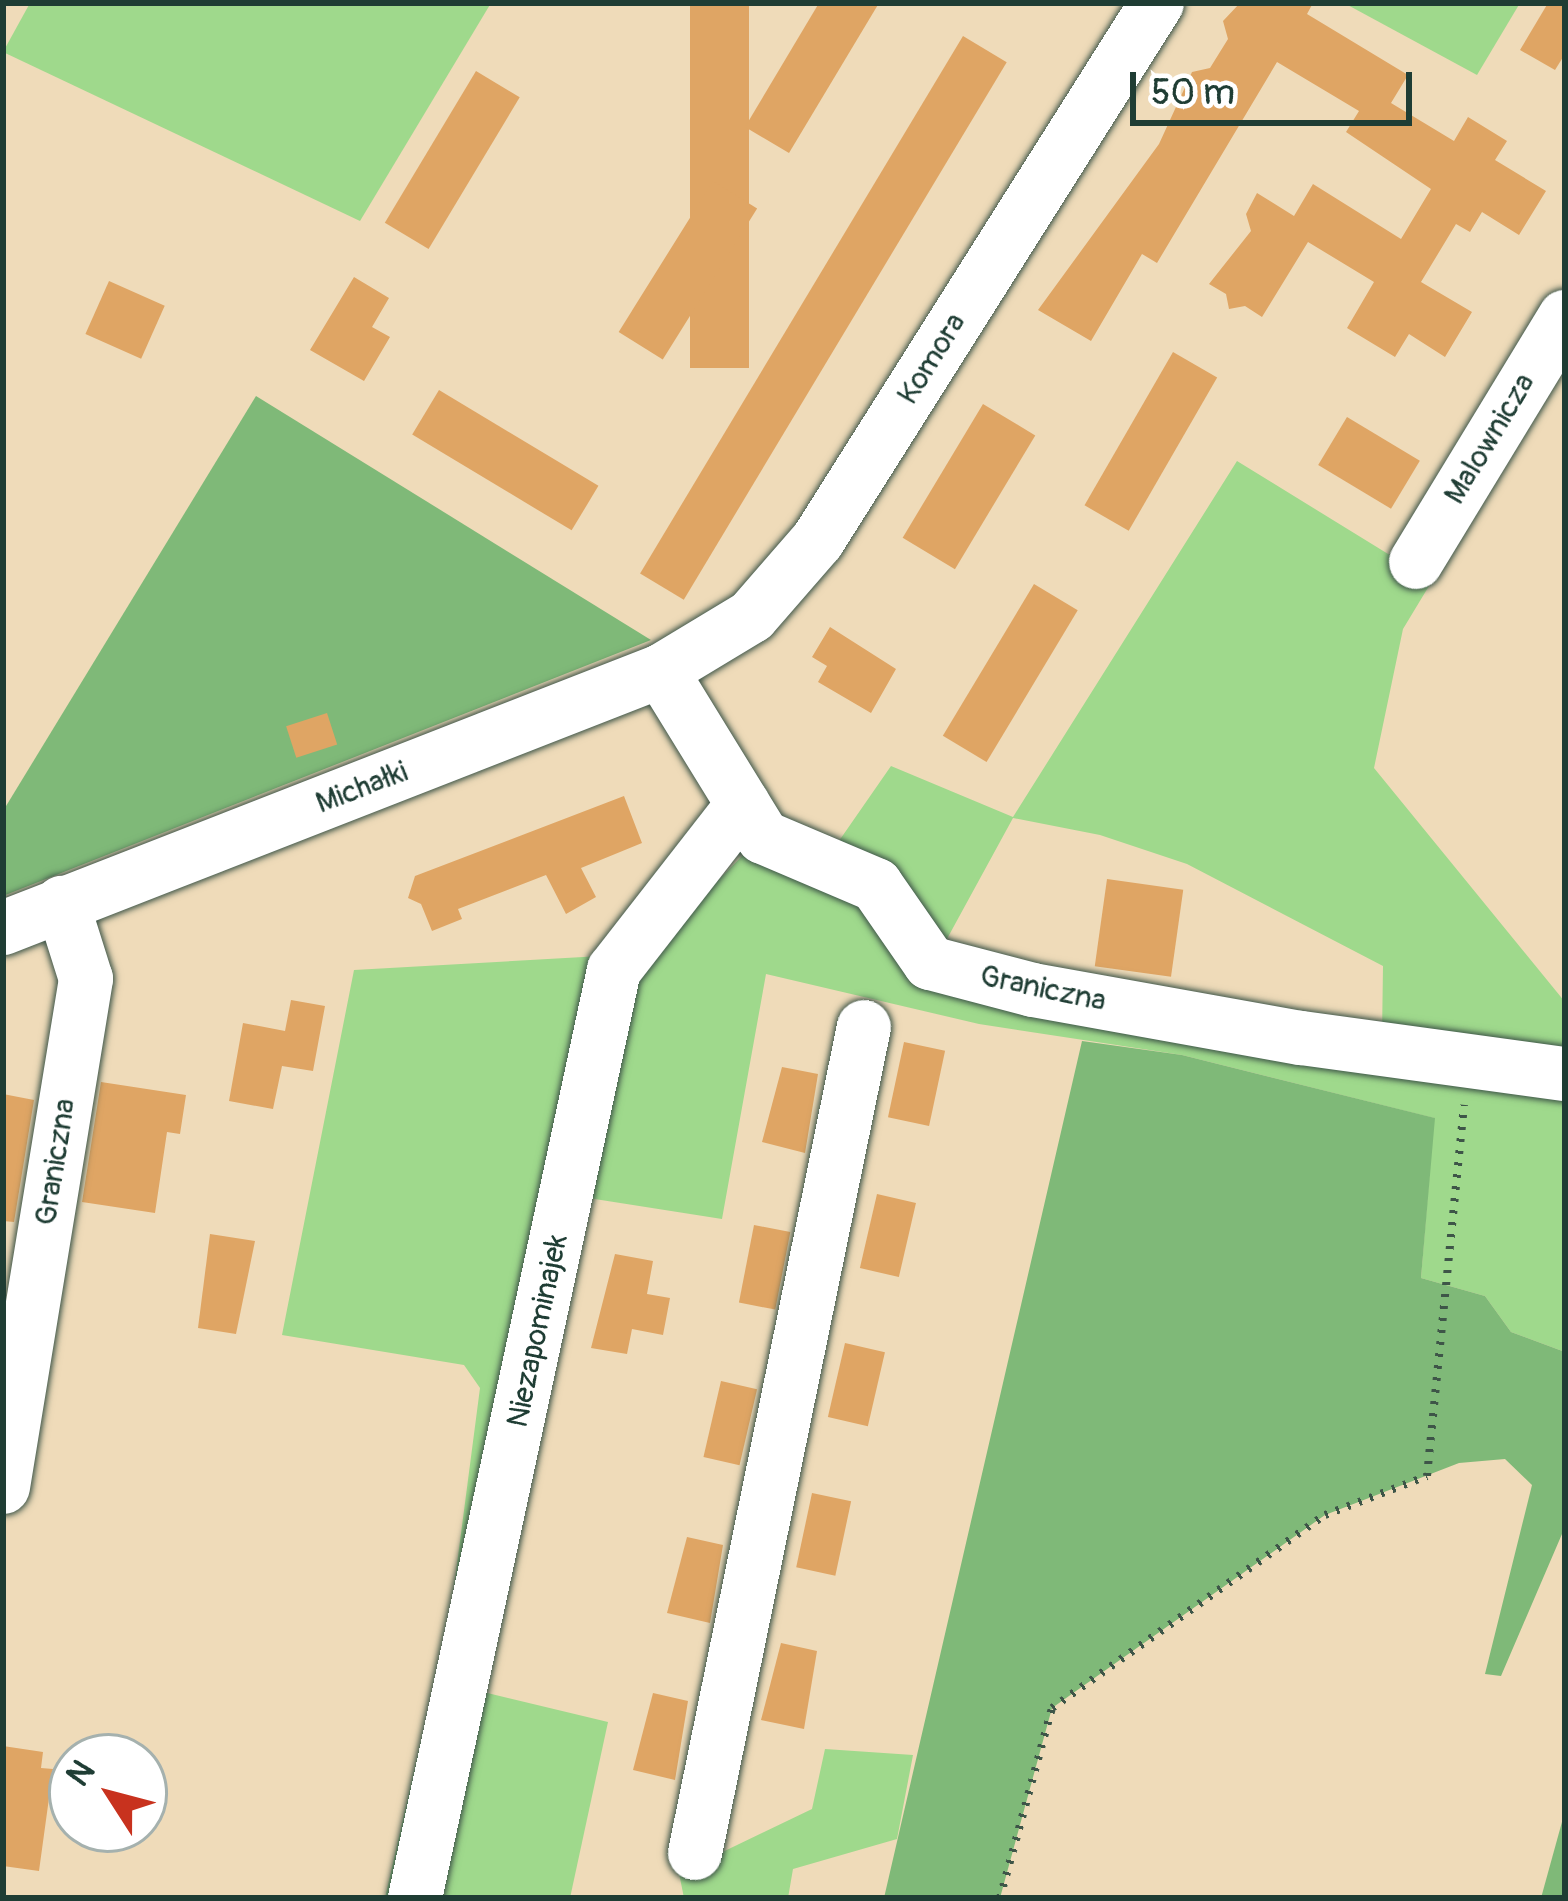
<!DOCTYPE html>
<html>
<head>
<meta charset="utf-8">
<style>
  body { margin:0 }
  #map { position:relative; width:1568px; height:1901px; overflow:hidden; background:#efdbb9; font-family:Pangolin,sans-serif }
  div>[style] { position:absolute }
  .green>* { inset:0; background:#9fd98c }
  .forest>* { inset:0; background:#7fb978 }
  .building>* { inset:0; background:#dfa564; transform-origin:0 0 }
  .path>* { height:8px; margin-top:-4px; transform-origin:0; background:repeating-linear-gradient(90deg,#3e5548 0 3px,transparent 0 12px) }
  .roads { filter:drop-shadow(0 0 3px #3e5548) drop-shadow(0 0 3px #3e5548) }
  .minor>* { height:54px; margin:-27px; padding:0 27px; transform-origin:27px; border-radius:27px; background:#fff }
  span { translate:-50% -50%; white-space:nowrap; text-align:center; line-height:1.15; -webkit-text-stroke:9px #fff; paint-order:stroke }
  .street-label { font-size:30px; color:#1f3d34 }
  .frame { position:absolute; inset:0; border:6px solid #1f3d34; pointer-events:none }
  .north { position:absolute; left:48px; top:1733px; width:120px; height:120px; box-sizing:border-box; background:#fff; border:3px solid #a5b1ae; border-radius:50%; rotate:306deg; font-size:33px; font-weight:700; line-height:48px; text-align:center; color:#1f3d34 }
  .north::after { content:''; display:block; margin:auto; width:42px; height:54px; background:#c8321e; clip-path:polygon(50% 0,100% 100%,50% 72%,0 100%) }
  .scale { position:absolute; left:1130px; top:72px; width:282px; height:54px; box-sizing:border-box; border:6px solid #1f3d34; border-top:0; padding-left:15px; font-size:36px; line-height:42px; white-space:nowrap; color:#1f3d34; -webkit-text-stroke:9px #fff; paint-order:stroke }
</style>
</head>
<body>
<div id="map">
  <div class="green">
    <div style="clip-path:polygon(30px 3px,491px 3px,360px 221px,3px 52px)"></div>
    <div style="clip-path:polygon(1344px 3px,1520px 3px,1477px 75px)"></div>
    <div style="clip-path:polygon(1237px 461px,1432px 581px,1403px 629px,1374px 768px,1565px 1002px,1565px 1047px,1382px 1036px,1383px 966px,1187px 864px,1100px 835px,1013px 818px,942px 948px,832px 851px,891px 766px,1013px 817px)"></div>
    <div style="clip-path:polygon(753px 845px,870px 906px,930px 982px,1565px 1088px,1565px 1352px,1511px 1332px,1485px 1296px,1421px 1278px,1434px 1118px,1182px 1055px,979px 1024px,766px 974px,722px 1219px,582px 1197px,621px 1008px,672px 927px)"></div>
    <div style="clip-path:polygon(601px 956px,402px 1898px,385px 1898px,451px 1610px,480px 1388px,464px 1365px,282px 1335px,354px 970px)"></div>
    <div style="clip-path:polygon(475px 1690px,608px 1722px,570px 1898px,431px 1898px)"></div>
    <div style="clip-path:polygon(825px 1749px,913px 1755px,897px 1839px,793px 1869px,788px 1898px,684px 1898px,679px 1873px,812px 1809px)"></div>
  </div>
  <div class="forest">
    <div style="clip-path:polygon(256px 396px,651px 640px,3px 896px,3px 811px)"></div>
    <div style="clip-path:polygon(1082px 1041px,1182px 1055px,1435px 1118px,1421px 1278px,1485px 1296px,1511px 1332px,1565px 1352px,1565px 1527px,1501px 1676px,1485px 1674px,1532px 1485px,1505px 1459px,1459px 1463px,1325px 1515px,1052px 1708px,1000px 1898px,884px 1898px)"></div>
    <div style="clip-path:polygon(1565px 1811px,1565px 1898px,1541px 1898px)"></div>
  </div>
  <div class="building">
    <div style="left:690px;top:3px;width:59px;height:365px"></div>
    <div style="clip-path:polygon(819px 3px,879px 3px,789px 153px,745px 127px)"></div>
    <div style="clip-path:polygon(1240px 3px,1313px 3px,1307px 14px,1408px 75px,1391px 103px,1454px 141px,1468px 117px,1507px 141px,1495px 160px,1546px 191px,1519px 235px,1482px 212px,1470px 232px,1456px 224px,1421px 282px,1472px 312px,1445px 357px,1409px 334px,1395px 357px,1347px 328px,1374px 282px,1308px 242px,1262px 317px,1245px 306px,1229px 309px,1226px 294px,1209px 284px,1251px 231px,1246px 214px,1257px 193px,1294px 216px,1313px 184px,1401px 239px,1431px 189px,1346px 132px,1359px 111px,1277px 62px,1157px 263px,1142px 254px,1091px 341px,1038px 310px,1159px 144px,1192px 72px,1210px 68px,1228px 39px,1223px 21px)"></div>
    <div style="clip-path:polygon(1548px 3px,1565px 3px,1565px 54px,1555px 70px,1520px 50px)"></div>
    <div style="left:963px;top:36px;width:51px;height:627px;rotate:31deg"></div>
    <div style="left:476px;top:71px;width:51px;height:177px;rotate:31deg"></div>
    <div style="left:713px;top:181px;width:52px;height:178px;rotate:32deg"></div>
    <div style="clip-path:polygon(354px 277px,389px 298px,372px 327px,390px 337px,364px 381px,310px 350px)"></div>
    <div style="left:109px;top:281px;width:61px;height:58px;rotate:24deg"></div>
    <div style="left:1173px;top:352px;width:51px;height:177px;rotate:30deg"></div>
    <div style="left:439px;top:390px;width:186px;height:52px;rotate:31deg"></div>
    <div style="left:983px;top:404px;width:61px;height:156px;rotate:31deg"></div>
    <div style="left:1347px;top:417px;width:85px;height:56px;rotate:31deg"></div>
    <div style="left:1034px;top:584px;width:51px;height:177px;rotate:31deg"></div>
    <div style="clip-path:polygon(830px 627px,896px 669px,871px 713px,818px 682px,827px 666px,812px 657px)"></div>
    <div style="left:327px;top:713px;width:33px;height:43px;rotate:72deg"></div>
    <div style="clip-path:polygon(624px 796px,642px 843px,581px 868px,596px 897px,566px 914px,546px 875px,458px 909px,462px 919px,432px 931px,421px 904px,408px 898px,415px 876px)"></div>
    <div style="left:1107px;top:879px;width:77px;height:88px;rotate:8deg"></div>
    <div style="clip-path:polygon(291px 1000px,325px 1006px,313px 1071px,282px 1066px,273px 1109px,229px 1101px,243px 1023px,285px 1031px)"></div>
    <div style="left:904px;top:1042px;width:42px;height:77px;rotate:12deg"></div>
    <div style="clip-path:polygon(782px 1067px,818px 1074px,805px 1153px,762px 1142px)"></div>
    <div style="clip-path:polygon(101px 1082px,186px 1095px,180px 1134px,167px 1132px,155px 1213px,82px 1202px)"></div>
    <div style="clip-path:polygon(3px 1094px,34px 1100px,14px 1222px,3px 1221px)"></div>
    <div style="left:877px;top:1194px;width:40px;height:76px;rotate:13deg"></div>
    <div style="left:754px;top:1225px;width:37px;height:79px;rotate:11deg"></div>
    <div style="clip-path:polygon(210px 1234px,255px 1241px,236px 1334px,198px 1328px)"></div>
    <div style="clip-path:polygon(615px 1254px,653px 1261px,647px 1294px,670px 1298px,663px 1335px,632px 1329px,627px 1354px,591px 1348px)"></div>
    <div style="left:845px;top:1343px;width:41px;height:76px;rotate:13deg"></div>
    <div style="left:721px;top:1381px;width:37px;height:78px;rotate:13deg"></div>
    <div style="left:812px;top:1493px;width:40px;height:76px;rotate:12deg"></div>
    <div style="clip-path:polygon(687px 1537px,723px 1545px,710px 1623px,667px 1613px)"></div>
    <div style="clip-path:polygon(781px 1643px,817px 1651px,804px 1729px,761px 1720px)"></div>
    <div style="clip-path:polygon(653px 1693px,688px 1701px,675px 1780px,633px 1770px)"></div>
    <div style="clip-path:polygon(3px 1746px,43px 1752px,41px 1768px,53px 1769px,39px 1871px,3px 1866px)"></div>
  </div>
  <div class="path">
    <div style="left:1000px;top:1898px;width:197px;rotate:-74.7deg"></div>
    <div style="left:1052px;top:1708px;width:334px;rotate:-35.3deg"></div>
    <div style="left:1325px;top:1515px;width:109px;rotate:-20.9deg"></div>
    <div style="left:1427px;top:1476px;width:373px;rotate:-84.3deg"></div>
  </div>
  <div class="roads">
    <div class="minor">
      <div style="left:1416px;top:562px;width:287px;rotate:-58.7deg"></div>
      <div style="left:661px;top:671px;width:195px;rotate:58.4deg"></div>
      <div style="left:763px;top:837px;width:123px;rotate:23deg"></div>
      <div style="left:876px;top:885px;width:95px;rotate:55.3deg"></div>
      <div style="left:930px;top:963px;width:106px;rotate:14.7deg"></div>
      <div style="left:1033px;top:990px;width:272px;rotate:10.2deg"></div>
      <div style="left:1301px;top:1038px;width:266px;rotate:7.8deg"></div>
      <div style="left:3px;top:928px;width:706px;rotate:-21.33deg"></div>
      <div style="left:661px;top:671px;width:106px;rotate:-31.1deg"></div>
      <div style="left:752px;top:616px;width:101px;rotate:-49deg"></div>
      <div style="left:818px;top:540px;width:635px;rotate:-57.74deg"></div>
      <div style="left:3px;top:1487px;width:515px;rotate:-80.72deg"></div>
      <div style="left:86px;top:979px;width:80px;rotate:-107.5deg"></div>
      <div style="left:695px;top:1853px;width:843px;rotate:-78.44deg"></div>
      <div style="left:415px;top:1898px;width:949px;rotate:-77.9deg"></div>
      <div style="left:614px;top:970px;width:210px;rotate:-52.1deg"></div>
    </div>
  </div>
  <div class="street-label">
    <span style="left:932px;top:359px;rotate:-58deg">Komora</span>
    <span style="left:1490px;top:439px;rotate:-59deg">Malownicza</span>
    <span style="left:362px;top:788px;rotate:-21deg">Michałki</span>
    <span style="left:1043px;top:989px;rotate:12deg">Graniczna</span>
    <span style="left:56px;top:1162px;rotate:-81deg">Graniczna</span>
    <span style="left:538px;top:1331px;rotate:-78deg">Niezapominajek</span>
  </div>
  <div class="frame"></div>
  <div class="north">N</div>
  <div class="scale">50 m</div>
</div>
</body>
</html>
